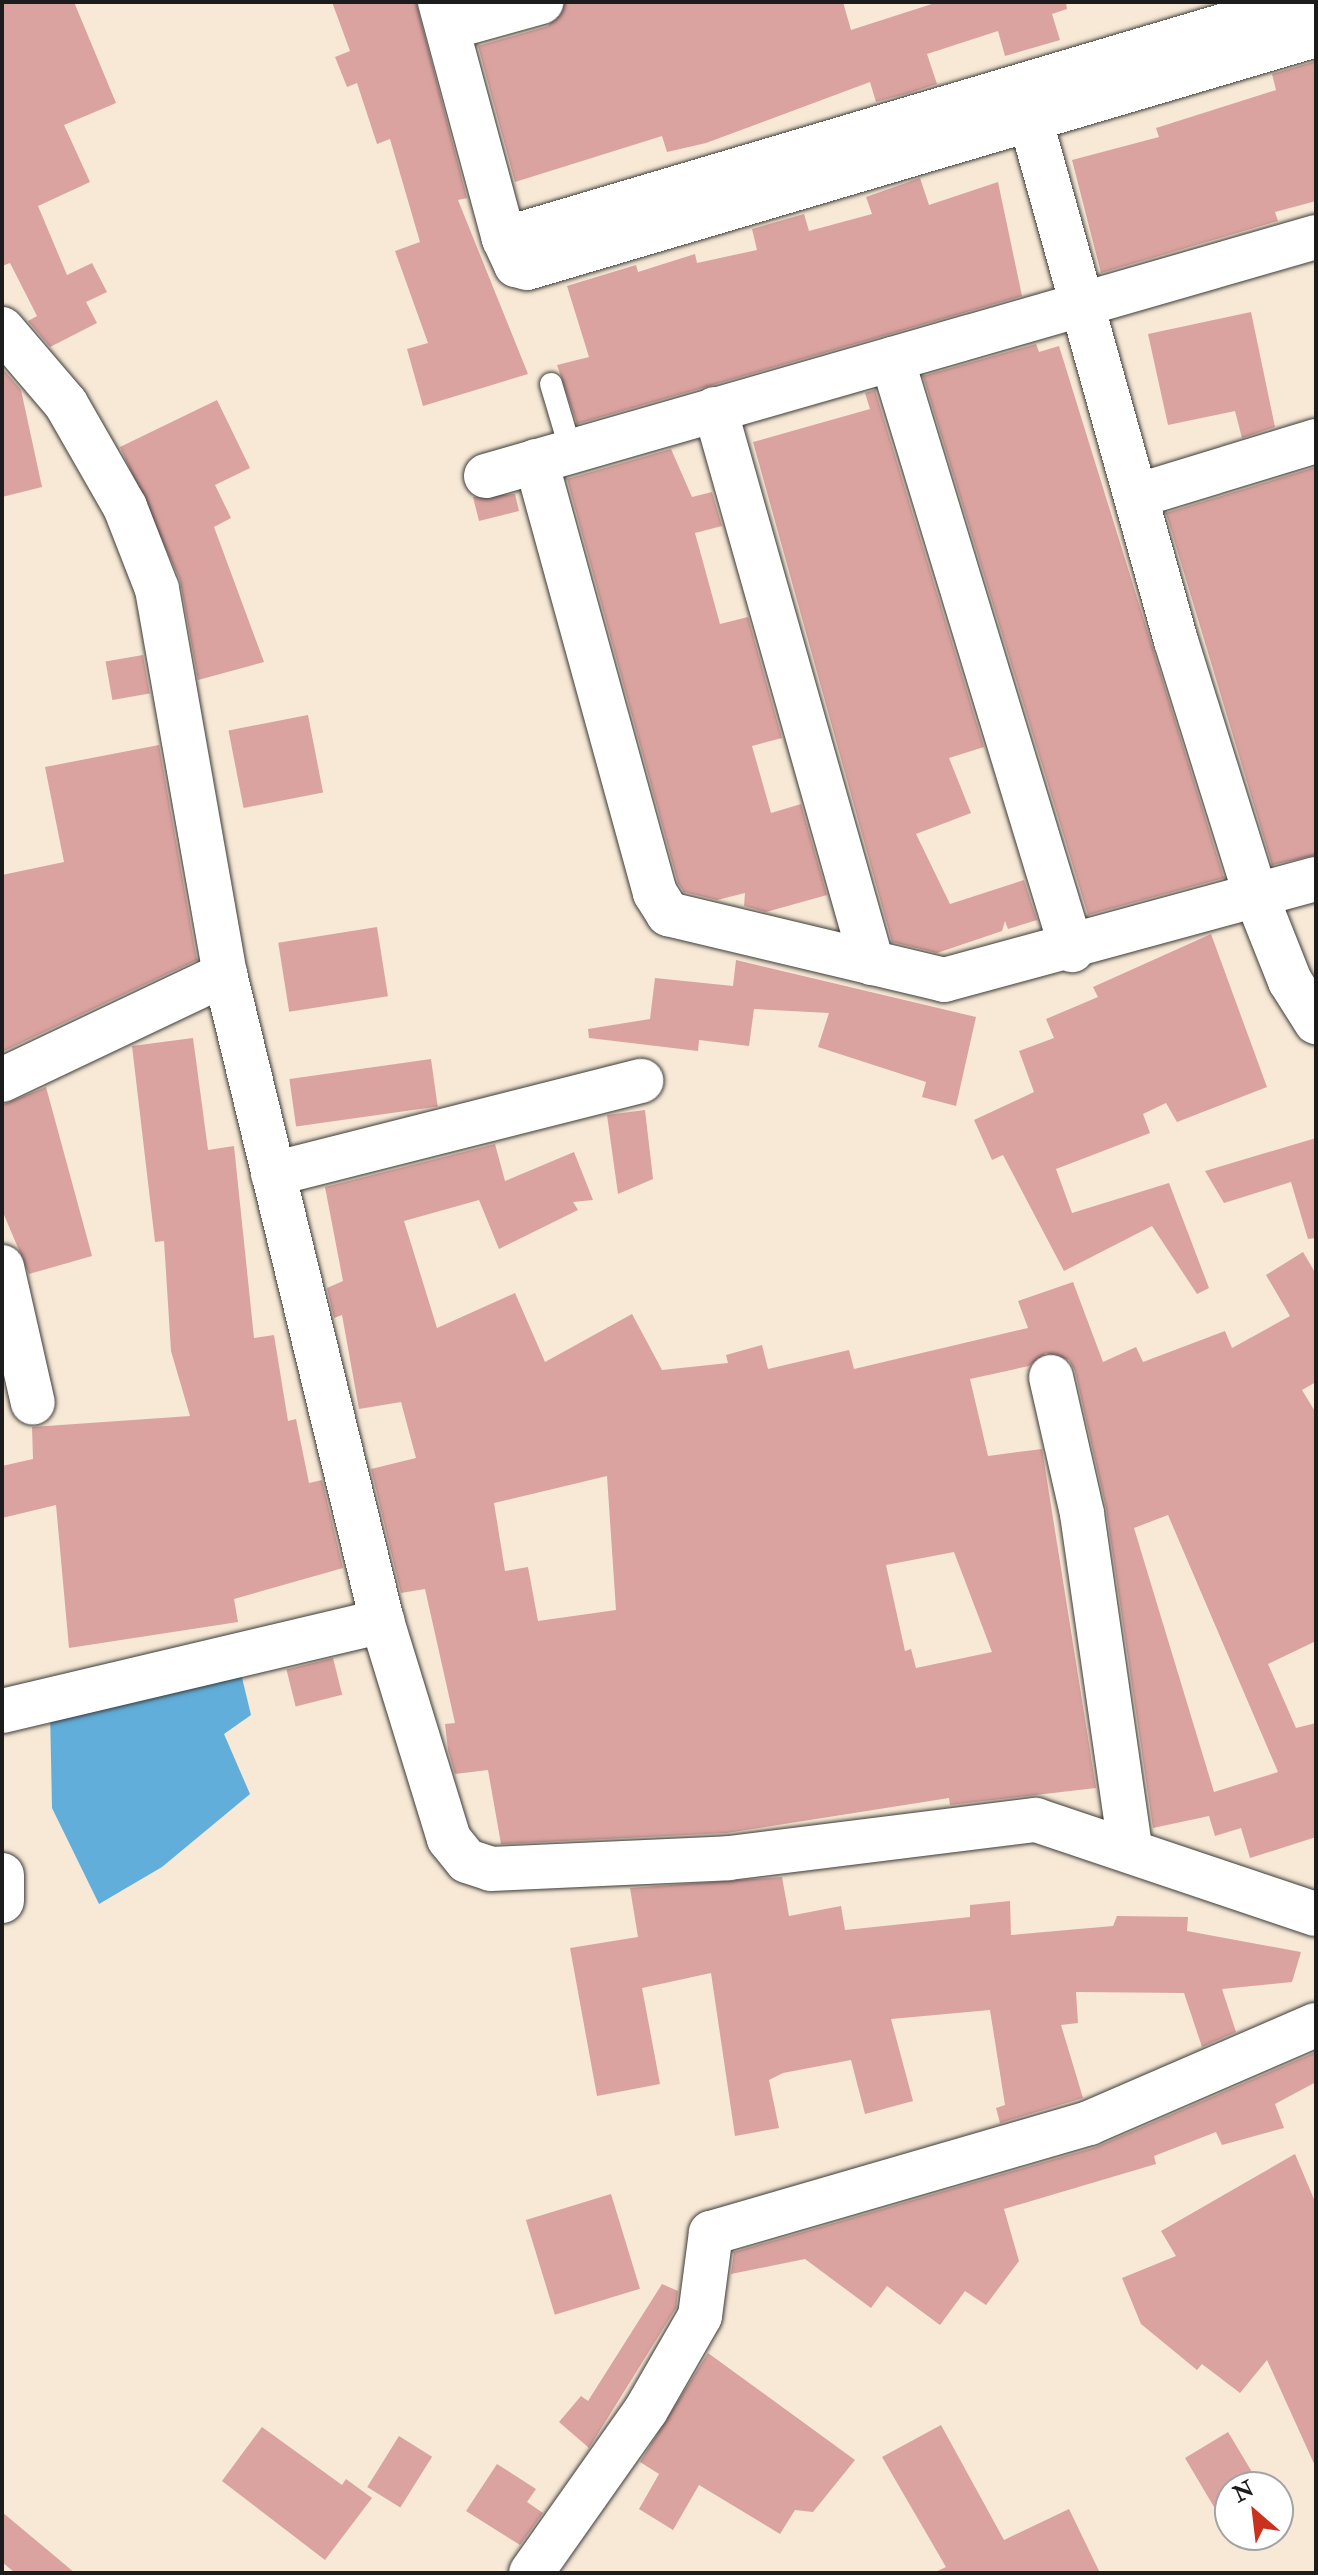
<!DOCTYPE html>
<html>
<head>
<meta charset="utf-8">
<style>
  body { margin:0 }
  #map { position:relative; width:1318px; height:2575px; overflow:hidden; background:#f7e9d6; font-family:"IM FELL Double Pica",serif }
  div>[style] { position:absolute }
  .water>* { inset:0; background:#61aeda }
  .building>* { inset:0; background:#daa3a0; transform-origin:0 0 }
  .roads { filter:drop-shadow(0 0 2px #3d3b38) drop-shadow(0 0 2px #3d3b38) }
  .service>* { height:22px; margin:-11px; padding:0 11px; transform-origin:11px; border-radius:11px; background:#fff }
  .minor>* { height:44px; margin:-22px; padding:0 22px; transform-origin:22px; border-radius:22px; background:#fff }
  span { translate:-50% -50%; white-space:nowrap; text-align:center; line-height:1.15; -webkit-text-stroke:6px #fff; paint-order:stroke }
  .frame { position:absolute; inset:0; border:4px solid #1c1c1c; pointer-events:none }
  .north { position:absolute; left:1214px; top:2471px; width:80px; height:80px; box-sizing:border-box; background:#fff; border:2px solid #a4a4a4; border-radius:50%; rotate:332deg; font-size:22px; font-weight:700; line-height:32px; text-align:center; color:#1c1c1c }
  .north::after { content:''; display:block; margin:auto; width:28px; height:36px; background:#c8321e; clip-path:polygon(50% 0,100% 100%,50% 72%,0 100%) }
</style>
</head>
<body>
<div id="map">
  <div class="water">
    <div style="clip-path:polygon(238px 1661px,251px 1715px,224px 1734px,250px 1794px,162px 1867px,99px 1904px,52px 1808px,50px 1710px)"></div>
  </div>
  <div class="building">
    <div style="clip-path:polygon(2px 2px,74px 2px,116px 103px,64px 125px,90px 182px,38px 206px,67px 275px,92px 263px,107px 292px,86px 302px,97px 323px,50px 347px,28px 321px,37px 316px,10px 263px,2px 266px)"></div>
    <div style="clip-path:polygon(332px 2px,416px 2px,467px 198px,458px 200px,528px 374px,423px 406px,407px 349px,428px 343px,395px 251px,420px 242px,390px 139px,377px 144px,357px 83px,347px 87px,335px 57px,350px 51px)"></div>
    <div style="clip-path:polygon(565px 2px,843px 2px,851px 30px,938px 2px,1066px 2px,1067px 9px,1052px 14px,1060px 40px,1005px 56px,998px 31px,927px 54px,937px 84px,906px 94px,876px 102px,870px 82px,706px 143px,667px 152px,662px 136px,515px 182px,478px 46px,548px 26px)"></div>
    <div style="clip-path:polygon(1316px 61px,1316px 201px,1275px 212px,1278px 221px,1101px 273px,1072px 160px,1159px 137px,1156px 128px,1276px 90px,1272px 74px)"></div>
    <div style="clip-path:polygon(920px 178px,929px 205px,998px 182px,1022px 296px,577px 424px,557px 365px,589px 357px,567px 286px,636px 265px,638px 272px,695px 254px,697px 263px,757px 250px,752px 229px,804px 214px,809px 231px,872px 214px,866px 197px)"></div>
    <div style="clip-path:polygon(1251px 312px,1275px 427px,1242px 438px,1235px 411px,1168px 425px,1148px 334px)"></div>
    <div style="clip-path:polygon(1036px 344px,1039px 352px,1059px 346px,1224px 878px,1088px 915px,923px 376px)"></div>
    <div style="clip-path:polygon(2px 368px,21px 390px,42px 487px,2px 497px)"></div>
    <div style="clip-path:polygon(875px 390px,984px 747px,949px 758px,971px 813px,916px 834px,950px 904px,1024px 880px,1037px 920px,1008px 929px,1005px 921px,1002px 931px,937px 953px,892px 942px,753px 442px,870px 409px,865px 393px)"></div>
    <div style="clip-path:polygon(217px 400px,250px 468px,215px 485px,231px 518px,214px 527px,264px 662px,198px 680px,180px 580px,120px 447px)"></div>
    <div style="clip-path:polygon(671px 449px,692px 497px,712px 492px,722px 526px,695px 533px,720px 624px,748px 617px,782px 738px,752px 746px,771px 813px,801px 804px,827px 895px,766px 912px,744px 906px,745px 893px,717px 900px,684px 892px,678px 883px,567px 479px)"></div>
    <div style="clip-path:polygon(1316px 467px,1316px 855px,1272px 865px,1166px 513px)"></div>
    <div style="clip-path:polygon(515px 494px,519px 511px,479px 521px,473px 497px)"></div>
    <div style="left:143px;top:655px;width:39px;height:38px;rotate:80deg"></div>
    <div style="left:308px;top:715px;width:79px;height:81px;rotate:79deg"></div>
    <div style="clip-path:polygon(159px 745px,197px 960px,2px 1052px,2px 875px,64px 862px,45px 767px)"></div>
    <div style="left:377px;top:927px;width:70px;height:100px;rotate:81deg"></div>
    <div style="clip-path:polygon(1211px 934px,1267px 1087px,1177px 1122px,1166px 1103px,1143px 1114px,1150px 1133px,1056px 1169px,1072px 1213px,1169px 1183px,1209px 1288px,1197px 1294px,1152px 1226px,1064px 1271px,1003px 1155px,992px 1160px,974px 1120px,1034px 1092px,1019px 1051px,1054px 1038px,1046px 1019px,1098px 997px,1093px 987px)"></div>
    <div style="clip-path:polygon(736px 960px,976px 1017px,956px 1106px,922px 1097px,926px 1082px,818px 1047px,829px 1013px,754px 1009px,749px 1046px,699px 1040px,698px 1051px,589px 1038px,588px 1029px,650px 1019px,655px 978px,733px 986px)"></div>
    <div style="clip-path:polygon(193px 1038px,208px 1150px,234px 1146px,254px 1338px,274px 1335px,288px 1421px,296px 1419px,309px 1483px,322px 1480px,343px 1568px,234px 1599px,238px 1622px,69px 1648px,56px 1505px,2px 1518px,2px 1466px,33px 1459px,32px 1427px,190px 1416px,171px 1351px,164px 1241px,155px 1242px,132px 1046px)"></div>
    <div style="left:431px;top:1059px;width:48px;height:143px;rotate:82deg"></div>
    <div style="clip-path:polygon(46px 1087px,92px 1256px,29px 1274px,2px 1210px,2px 1105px)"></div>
    <div style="clip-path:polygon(645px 1110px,653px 1179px,618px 1194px,607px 1115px)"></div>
    <div style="clip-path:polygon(1316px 1138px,1316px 1238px,1308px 1239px,1291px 1182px,1224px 1203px,1205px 1171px)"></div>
    <div style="clip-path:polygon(evenodd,495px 1144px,505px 1181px,574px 1152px,593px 1200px,573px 1202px,578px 1210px,499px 1249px,479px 1200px,404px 1221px,437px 1328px,515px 1293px,545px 1362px,632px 1314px,662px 1370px,728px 1363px,726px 1355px,762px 1345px,768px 1369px,849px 1350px,854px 1369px,1028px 1328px,1018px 1301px,1073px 1282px,1103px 1362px,1136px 1347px,1143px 1362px,1225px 1331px,1232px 1348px,1290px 1316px,1266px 1275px,1303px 1252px,1316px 1274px,1316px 1382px,1302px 1390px,1316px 1413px,1316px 1641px,1268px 1664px,1296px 1728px,1316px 1723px,1316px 1837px,1250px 1858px,1241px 1828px,1215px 1836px,1209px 1816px,1153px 1828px,1106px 1508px,1075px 1371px,1069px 1360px,1046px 1353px,1029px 1366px,970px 1379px,988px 1456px,1042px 1449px,1096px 1788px,950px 1805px,949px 1798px,727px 1833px,501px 1844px,488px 1770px,455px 1774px,448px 1750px,445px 1724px,455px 1723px,425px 1589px,401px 1593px,371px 1469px,416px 1458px,401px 1402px,359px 1409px,342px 1315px,334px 1318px,327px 1288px,343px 1281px,325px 1187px,495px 1144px,607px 1476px,616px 1610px,538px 1621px,528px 1567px,505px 1571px,494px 1503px,607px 1476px,495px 1144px,1168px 1515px,1278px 1772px,1214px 1792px,1134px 1528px,1168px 1515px,495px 1144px,954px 1552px,992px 1652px,916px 1668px,911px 1649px,905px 1651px,886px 1565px,954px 1552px)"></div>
    <div style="left:333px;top:1658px;width:38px;height:48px;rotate:76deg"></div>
    <div style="clip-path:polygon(782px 1877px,789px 1916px,841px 1906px,845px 1930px,970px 1917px,970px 1905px,1010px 1901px,1011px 1935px,1113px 1926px,1117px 1916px,1188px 1917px,1187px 1931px,1301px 1952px,1292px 1982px,1222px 1989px,1236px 2032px,1202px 2047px,1184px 1993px,1076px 1992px,1078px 2023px,1061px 2025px,1083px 2098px,1000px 2123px,996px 2108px,1005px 2105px,990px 2010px,891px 2019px,913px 2101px,865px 2114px,851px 2060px,783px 2073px,769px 2080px,779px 2128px,735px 2136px,711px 1973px,642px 1988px,660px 2084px,597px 2096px,570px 1948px,638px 1937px,630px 1888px)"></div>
    <div style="clip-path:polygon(1316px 2052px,1316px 2082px,1275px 2104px,1284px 2128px,1222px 2145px,1216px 2132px,1154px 2156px,1156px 2164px,1004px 2209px,1019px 2261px,986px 2305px,965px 2291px,940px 2325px,887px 2286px,871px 2308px,805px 2259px,731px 2274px,734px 2252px,1096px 2147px)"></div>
    <div style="clip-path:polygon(1295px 2154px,1316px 2204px,1316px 2468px,1267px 2360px,1240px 2393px,1202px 2364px,1197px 2370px,1141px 2324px,1122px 2278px,1176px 2256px,1161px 2231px)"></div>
    <div style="left:611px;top:2194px;width:99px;height:89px;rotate:73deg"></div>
    <div style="clip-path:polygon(662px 2284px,678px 2291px,676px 2308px,589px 2448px,559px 2422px,581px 2396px,588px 2401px)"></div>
    <div style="clip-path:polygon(708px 2353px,855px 2460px,813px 2512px,795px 2510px,780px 2534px,699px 2485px,673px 2530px,639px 2509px,659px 2474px,640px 2462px)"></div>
    <div style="clip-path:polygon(941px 2425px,1004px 2540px,1069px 2509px,1100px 2573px,933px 2573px,946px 2567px,882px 2457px)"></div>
    <div style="clip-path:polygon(262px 2427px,342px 2485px,346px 2479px,372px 2498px,325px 2560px,222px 2481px)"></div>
    <div style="clip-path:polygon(1228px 2432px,1261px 2487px,1230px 2487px,1230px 2534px,1185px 2458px)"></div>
    <div style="left:399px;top:2436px;width:39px;height:60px;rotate:32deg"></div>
    <div style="clip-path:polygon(497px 2464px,536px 2489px,527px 2502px,543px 2513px,520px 2545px,466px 2511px)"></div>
    <div style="clip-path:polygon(2px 2512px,75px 2573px,15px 2573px,2px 2562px)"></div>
  </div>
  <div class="roads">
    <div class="service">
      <div style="left:551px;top:384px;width:70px;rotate:73.4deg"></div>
    </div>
    <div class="minor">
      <div style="left:440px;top:2px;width:245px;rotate:74.9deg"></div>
      <div style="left:504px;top:239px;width:29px;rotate:65deg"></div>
      <div style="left:516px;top:265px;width:11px;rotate:15deg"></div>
      <div style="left:527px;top:268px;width:823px;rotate:-16.45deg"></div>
      <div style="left:448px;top:28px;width:97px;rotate:-15.6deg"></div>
      <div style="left:1021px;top:86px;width:576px;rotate:74.4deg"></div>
      <div style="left:1176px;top:641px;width:264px;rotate:72.6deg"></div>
      <div style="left:1255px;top:893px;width:95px;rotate:68.3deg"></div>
      <div style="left:1290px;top:981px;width:49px;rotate:57.6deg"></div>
      <div style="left:504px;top:239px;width:833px;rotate:-16.52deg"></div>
      <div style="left:2px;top:329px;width:99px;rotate:49.5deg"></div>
      <div style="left:66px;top:404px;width:119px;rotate:60.2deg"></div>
      <div style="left:125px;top:507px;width:88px;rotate:68.7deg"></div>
      <div style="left:157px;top:589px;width:391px;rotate:80deg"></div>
      <div style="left:892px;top:359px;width:618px;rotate:73.06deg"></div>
      <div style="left:715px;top:409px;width:576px;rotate:74.18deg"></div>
      <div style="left:536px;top:461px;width:448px;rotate:74.6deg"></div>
      <div style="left:655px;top:893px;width:25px;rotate:58deg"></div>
      <div style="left:668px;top:914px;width:284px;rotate:13.4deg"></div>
      <div style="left:944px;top:980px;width:385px;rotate:-15.2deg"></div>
      <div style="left:486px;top:476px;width:864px;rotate:-16.06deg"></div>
      <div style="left:1136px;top:496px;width:188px;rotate:-17deg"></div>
      <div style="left:2px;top:1080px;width:247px;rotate:-25.4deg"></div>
      <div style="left:225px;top:974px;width:666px;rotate:76.36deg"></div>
      <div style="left:382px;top:1621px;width:228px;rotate:72.9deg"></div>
      <div style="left:449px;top:1839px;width:28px;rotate:51deg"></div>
      <div style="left:467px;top:1861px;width:25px;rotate:18deg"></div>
      <div style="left:491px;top:1869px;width:238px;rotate:-2.6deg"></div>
      <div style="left:729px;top:1858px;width:309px;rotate:-7.1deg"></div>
      <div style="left:1036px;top:1820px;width:295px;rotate:18.6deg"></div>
      <div style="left:273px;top:1174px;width:380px;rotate:-14.2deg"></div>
      <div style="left:2px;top:1267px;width:139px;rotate:77.2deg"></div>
      <div style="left:1051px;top:1377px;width:140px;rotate:77.2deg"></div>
      <div style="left:1082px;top:1514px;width:335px;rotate:81.8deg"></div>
      <div style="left:2px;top:1711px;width:391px;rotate:-13.3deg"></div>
      <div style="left:2px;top:1875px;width:26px;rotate:90deg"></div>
      <div style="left:531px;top:2573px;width:199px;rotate:-54.8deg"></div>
      <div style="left:646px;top:2410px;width:108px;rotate:-60.1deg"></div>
      <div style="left:700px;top:2316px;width:84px;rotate:-82.5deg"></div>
      <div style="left:711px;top:2233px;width:394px;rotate:-16.2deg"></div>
      <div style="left:1089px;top:2123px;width:247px;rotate:-23.4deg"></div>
    </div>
  </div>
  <div class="frame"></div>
  <div class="north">N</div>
</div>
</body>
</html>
